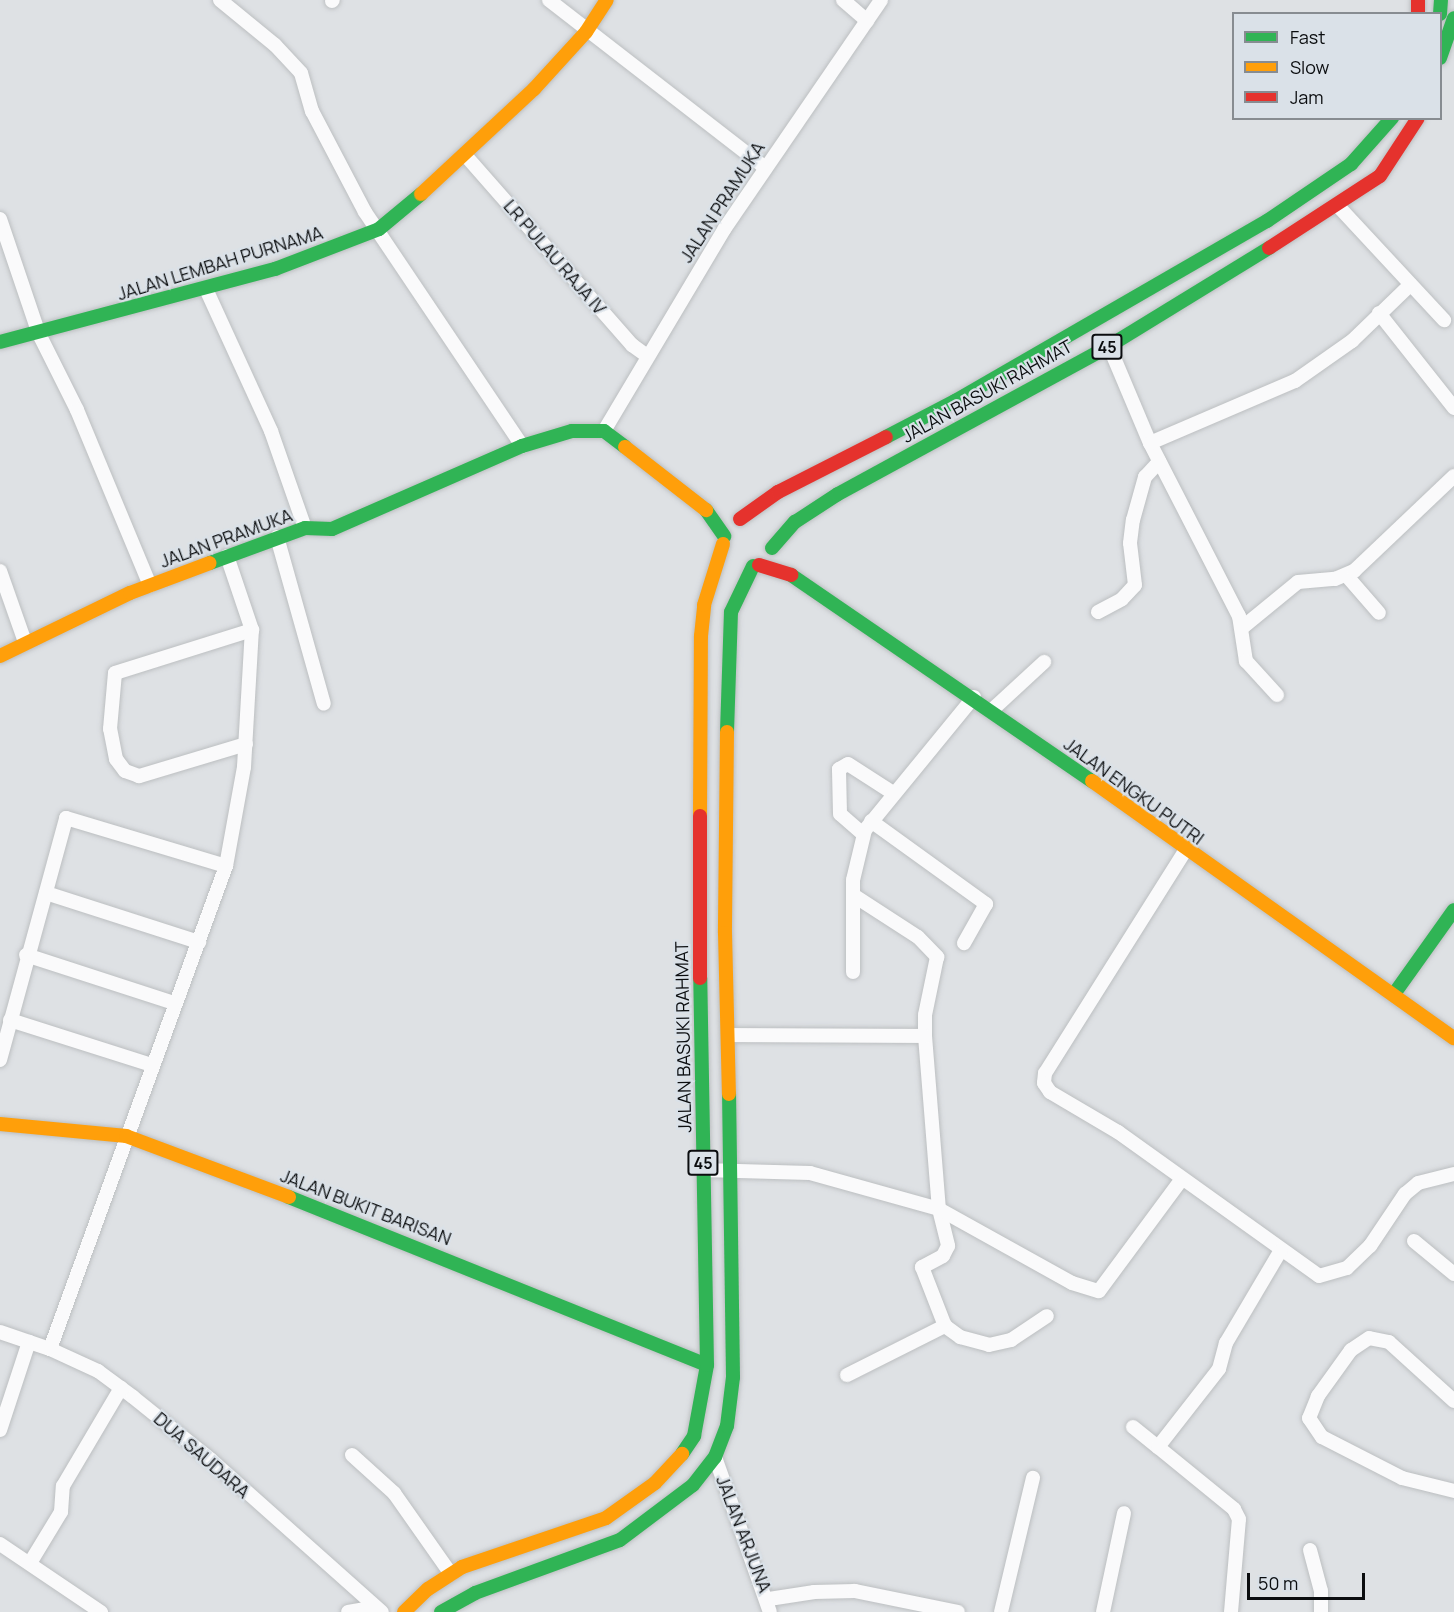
<!DOCTYPE html>
<html>
<head>
<meta charset="utf-8">
<style>
  body { margin:0 }
  #map { position:relative; width:1454px; height:1612px; overflow:hidden; background:#dee1e4; font-family:Manrope,sans-serif }
  div>[style] { position:absolute }
  .roads { filter:drop-shadow(0 0 2px #bcbfc1) drop-shadow(0 0 2px #bcbfc1) }
  .street>* { height:14px; margin:-7px; padding:0 7px; transform-origin:7px; border-radius:7px; background:#fafafb }
  .fast>* { height:14px; margin:-7px; padding:0 7px; transform-origin:7px; border-radius:7px; background:#30b455 }
  .slow>* { height:14px; margin:-7px; padding:0 7px; transform-origin:7px; border-radius:7px; background:#ff9f0a }
  .jam>* { height:14px; margin:-7px; padding:0 7px; transform-origin:7px; border-radius:7px; background:#e5322d }
  span { translate:-50% -50%; white-space:nowrap; text-align:center; line-height:1.15; -webkit-text-stroke:4.5px #dae1e8; paint-order:stroke }
  .shield-label span { padding:2px 4px; background:#dae1e8; border:2px solid; border-radius:4px; -webkit-text-stroke-width:0 }
  .shield-label { font-size:16px; color:#0b0d0f; font-weight:700 }
  .street-label { font-size:18px; color:#0b0d0f }
  .legend { position:absolute; left:1232px; top:12px; width:210px; height:108px; box-sizing:border-box; background:#dae1e8; border:2px solid #878c91; margin:0; padding:8px 10px; list-style:none; font-size:18px; color:#0b0d0f }
  .legend li { display:flex; align-items:center; gap:12px; height:30px }
  .legend b { width:30px; border:2px solid #878c91 }
  .scale { position:absolute; left:1247px; top:1573px; width:118px; height:27px; box-sizing:border-box; border:3px solid #0b0d0f; border-top:0; padding-left:8px; font-size:18px; line-height:21px; white-space:nowrap; color:#0b0d0f; -webkit-text-stroke:4px #dae1e8; paint-order:stroke }
</style>
</head>
<body>
<div id="map">
  <div class="roads">
    <div class="street">
      <div style="left:220px;top:0;width:71px;rotate:39.3deg"></div>
      <div style="left:275px;top:45px;width:38px;rotate:47deg"></div>
      <div style="left:301px;top:73px;width:40px;rotate:74deg"></div>
      <div style="left:312px;top:111px;width:114px;rotate:62.3deg"></div>
      <div style="left:365px;top:212px;width:282px;rotate:56.1deg"></div>
      <div style="left:549px;top:0;width:272px;rotate:37.8deg"></div>
      <div style="left:843px;top:0;width:32px;rotate:41deg"></div>
      <div style="left:332px;top:1px;width:1px;rotate:-45deg"></div>
      <div style="left:466px;top:156px;width:252px;rotate:48.7deg"></div>
      <div style="left:632px;top:345px;width:19px;rotate:36deg"></div>
      <div style="left:1338px;top:206px;width:156px;rotate:47.1deg"></div>
      <div style="left:0;top:219px;width:121px;rotate:71.3deg"></div>
      <div style="left:39px;top:334px;width:85px;rotate:63.4deg"></div>
      <div style="left:77px;top:410px;width:190px;rotate:67.4deg"></div>
      <div style="left:206px;top:289px;width:156px;rotate:65.4deg"></div>
      <div style="left:271px;top:431px;width:103px;rotate:70.7deg"></div>
      <div style="left:1379px;top:313px;width:121px;rotate:51.7deg"></div>
      <div style="left:1109px;top:346px;width:105px;rotate:67.1deg"></div>
      <div style="left:1150px;top:443px;width:195px;rotate:62.8deg"></div>
      <div style="left:1239px;top:616px;width:46px;rotate:81.2deg"></div>
      <div style="left:1246px;top:661px;width:46px;rotate:47.6deg"></div>
      <div style="left:604px;top:431px;width:236px;rotate:-59.2deg"></div>
      <div style="left:725px;top:228px;width:276px;rotate:-55.6deg"></div>
      <div style="left:1150px;top:443px;width:158px;rotate:-23.2deg"></div>
      <div style="left:1295px;top:381px;width:70px;rotate:-35.1deg"></div>
      <div style="left:1352px;top:341px;width:81px;rotate:-44deg"></div>
      <div style="left:277px;top:537px;width:173px;rotate:74.3deg"></div>
      <div style="left:0;top:571px;width:75px;rotate:70.6deg"></div>
      <div style="left:1346px;top:575px;width:50px;rotate:49deg"></div>
      <div style="left:1098px;top:612px;width:27px;rotate:-28deg"></div>
      <div style="left:1122px;top:599px;width:19px;rotate:-47deg"></div>
      <div style="left:1135px;top:585px;width:42px;rotate:-96.8deg"></div>
      <div style="left:1130px;top:543px;width:23px;rotate:-83deg"></div>
      <div style="left:1133px;top:520px;width:45px;rotate:-74.4deg"></div>
      <div style="left:1145px;top:477px;width:21px;rotate:-47deg"></div>
      <div style="left:1243px;top:627px;width:71px;rotate:-39.3deg"></div>
      <div style="left:1298px;top:582px;width:37px;rotate:-5deg"></div>
      <div style="left:1335px;top:579px;width:21px;rotate:-23deg"></div>
      <div style="left:1354px;top:571px;width:138px;rotate:-43.5deg"></div>
      <div style="left:992px;top:710px;width:71px;rotate:-42.7deg"></div>
      <div style="left:246px;top:744px;width:112px;rotate:163.3deg"></div>
      <div style="left:139px;top:776px;width:15px;rotate:-160deg"></div>
      <div style="left:125px;top:771px;width:15px;rotate:-127deg"></div>
      <div style="left:116px;top:759px;width:31px;rotate:-101deg"></div>
      <div style="left:110px;top:729px;width:56px;rotate:-84.9deg"></div>
      <div style="left:115px;top:673px;width:144px;rotate:-17.4deg"></div>
      <div style="left:871px;top:821px;width:142px;rotate:35.8deg"></div>
      <div style="left:986px;top:904px;width:45px;rotate:119.4deg"></div>
      <div style="left:863px;top:834px;width:30px;rotate:-139deg"></div>
      <div style="left:840px;top:814px;width:45px;rotate:-91.3deg"></div>
      <div style="left:839px;top:769px;width:10px;rotate:-29deg"></div>
      <div style="left:848px;top:764px;width:54px;rotate:32.8deg"></div>
      <div style="left:1185px;top:851px;width:262px;rotate:122.2deg"></div>
      <div style="left:1045px;top:1073px;width:10px;rotate:96deg"></div>
      <div style="left:1044px;top:1083px;width:11px;rotate:56deg"></div>
      <div style="left:1050px;top:1092px;width:79px;rotate:30.5deg"></div>
      <div style="left:1118px;top:1132px;width:247px;rotate:35.6deg"></div>
      <div style="left:1319px;top:1276px;width:29px;rotate:-16deg"></div>
      <div style="left:1347px;top:1268px;width:32px;rotate:-44deg"></div>
      <div style="left:1370px;top:1246px;width:63px;rotate:-56.1deg"></div>
      <div style="left:1405px;top:1194px;width:17px;rotate:-40deg"></div>
      <div style="left:1418px;top:1183px;width:37px;rotate:-14deg"></div>
      <div style="left:46px;top:893px;width:161px;rotate:17.8deg"></div>
      <div style="left:853px;top:895px;width:77px;rotate:32.9deg"></div>
      <div style="left:918px;top:937px;width:28px;rotate:46deg"></div>
      <div style="left:937px;top:957px;width:59px;rotate:101.7deg"></div>
      <div style="left:925px;top:1015px;width:21px;rotate:90deg"></div>
      <div style="left:925px;top:1036px;width:174px;rotate:85.4deg"></div>
      <div style="left:939px;top:1209px;width:38px;rotate:76deg"></div>
      <div style="left:948px;top:1246px;width:11px;rotate:117deg"></div>
      <div style="left:943px;top:1256px;width:24px;rotate:152deg"></div>
      <div style="left:922px;top:1267px;width:63px;rotate:68.7deg"></div>
      <div style="left:945px;top:1326px;width:19px;rotate:36deg"></div>
      <div style="left:960px;top:1337px;width:30px;rotate:15deg"></div>
      <div style="left:989px;top:1345px;width:23px;rotate:-13deg"></div>
      <div style="left:1011px;top:1340px;width:43px;rotate:-33.7deg"></div>
      <div style="left:26px;top:955px;width:156px;rotate:18deg"></div>
      <div style="left:853px;top:972px;width:92px;rotate:-90deg"></div>
      <div style="left:853px;top:880px;width:51px;rotate:-76.5deg"></div>
      <div style="left:865px;top:830px;width:172px;rotate:-50.7deg"></div>
      <div style="left:10px;top:1020px;width:149px;rotate:17.6deg"></div>
      <div style="left:728px;top:1035px;width:197px;rotate:0.3deg"></div>
      <div style="left:0;top:1060px;width:251px;rotate:-74.7deg"></div>
      <div style="left:66px;top:818px;width:167px;rotate:16.7deg"></div>
      <div style="left:703px;top:1170px;width:107px;rotate:1.6deg"></div>
      <div style="left:810px;top:1173px;width:134px;rotate:15.6deg"></div>
      <div style="left:939px;top:1209px;width:152px;rotate:29.1deg"></div>
      <div style="left:1072px;top:1283px;width:28px;rotate:17deg"></div>
      <div style="left:1099px;top:1291px;width:139px;rotate:-53.5deg"></div>
      <div style="left:1414px;top:1241px;width:52px;rotate:39.5deg"></div>
      <div style="left:0;top:1332px;width:53px;rotate:18.8deg"></div>
      <div style="left:50px;top:1349px;width:53px;rotate:24.6deg"></div>
      <div style="left:98px;top:1371px;width:44px;rotate:36.6deg"></div>
      <div style="left:133px;top:1397px;width:99px;rotate:38.8deg"></div>
      <div style="left:210px;top:1459px;width:230px;rotate:41.7deg"></div>
      <div style="left:50px;top:1349px;width:514px;rotate:-69.98deg"></div>
      <div style="left:226px;top:866px;width:101px;rotate:-79.7deg"></div>
      <div style="left:244px;top:767px;width:137px;rotate:-86.7deg"></div>
      <div style="left:252px;top:630px;width:78px;rotate:-108.7deg"></div>
      <div style="left:847px;top:1375px;width:110px;rotate:-26.6deg"></div>
      <div style="left:1454px;top:1401px;width:88px;rotate:-137.8deg"></div>
      <div style="left:1389px;top:1342px;width:20px;rotate:-169deg"></div>
      <div style="left:1369px;top:1338px;width:22px;rotate:146deg"></div>
      <div style="left:1351px;top:1350px;width:57px;rotate:125.7deg"></div>
      <div style="left:1318px;top:1396px;width:24px;rotate:112deg"></div>
      <div style="left:1309px;top:1418px;width:23px;rotate:56deg"></div>
      <div style="left:1322px;top:1437px;width:90px;rotate:27.1deg"></div>
      <div style="left:1402px;top:1478px;width:54px;rotate:14deg"></div>
      <div style="left:1133px;top:1427px;width:32px;rotate:39deg"></div>
      <div style="left:0;top:1430px;width:93px;rotate:-71.8deg"></div>
      <div style="left:352px;top:1455px;width:57px;rotate:42.1deg"></div>
      <div style="left:394px;top:1493px;width:99px;rotate:54.9deg"></div>
      <div style="left:715px;top:1457px;width:164px;rotate:70.5deg"></div>
      <div style="left:0;top:1544px;width:122px;rotate:34deg"></div>
      <div style="left:1310px;top:1550px;width:42px;rotate:75deg"></div>
      <div style="left:1321px;top:1591px;width:21px;rotate:90deg"></div>
      <div style="left:30px;top:1563px;width:60px;rotate:-58.7deg"></div>
      <div style="left:61px;top:1512px;width:26px;rotate:-86deg"></div>
      <div style="left:63px;top:1486px;width:114px;rotate:-59.4deg"></div>
      <div style="left:769px;top:1599px;width:46px;rotate:-8.8deg"></div>
      <div style="left:814px;top:1592px;width:41px;rotate:-1.4deg"></div>
      <div style="left:855px;top:1591px;width:105px;rotate:11.5deg"></div>
      <div style="left:348px;top:1612px;width:27px;rotate:-10deg"></div>
      <div style="left:1001px;top:1612px;width:138px;rotate:-76.6deg"></div>
      <div style="left:1103px;top:1612px;width:101px;rotate:-78deg"></div>
      <div style="left:1231px;top:1612px;width:93px;rotate:-85.1deg"></div>
      <div style="left:1239px;top:1519px;width:11px;rotate:-117deg"></div>
      <div style="left:1234px;top:1509px;width:98px;rotate:-140.8deg"></div>
      <div style="left:1158px;top:1447px;width:99px;rotate:-52deg"></div>
      <div style="left:1219px;top:1369px;width:27px;rotate:-75deg"></div>
      <div style="left:1226px;top:1343px;width:108px;rotate:-59.4deg"></div>
    </div>
    <div class="fast">
      <div style="left:1440px;top:14px;width:14px;rotate:-86deg"></div>
      <div style="left:1440px;top:58px;width:42px;rotate:-70.7deg"></div>
      <div style="left:0;top:342px;width:285px;rotate:-14.9deg"></div>
      <div style="left:275px;top:269px;width:111px;rotate:-21deg"></div>
      <div style="left:379px;top:229px;width:55px;rotate:-39.8deg"></div>
      <div style="left:886px;top:437px;width:78px;rotate:-27.6deg"></div>
      <div style="left:955px;top:401px;width:360px;rotate:-30deg"></div>
      <div style="left:1267px;top:221px;width:102px;rotate:-34.2deg"></div>
      <div style="left:1351px;top:164px;width:62px;rotate:-48.3deg"></div>
      <div style="left:706px;top:510px;width:32px;rotate:55deg"></div>
      <div style="left:772px;top:548px;width:35px;rotate:-49deg"></div>
      <div style="left:795px;top:522px;width:51px;rotate:-33.1deg"></div>
      <div style="left:838px;top:494px;width:309px;rotate:-28.6deg"></div>
      <div style="left:1109px;top:346px;width:188px;rotate:-31.5deg"></div>
      <div style="left:210px;top:563px;width:101px;rotate:-20.2deg"></div>
      <div style="left:305px;top:528px;width:27px;rotate:2deg"></div>
      <div style="left:332px;top:529px;width:207px;rotate:-23.6deg"></div>
      <div style="left:522px;top:446px;width:52px;rotate:-16.7deg"></div>
      <div style="left:572px;top:431px;width:32px"></div>
      <div style="left:604px;top:431px;width:26px;rotate:37deg"></div>
      <div style="left:791px;top:575px;width:365px;rotate:34.4deg"></div>
      <div style="left:727px;top:732px;width:120px;rotate:-88.1deg"></div>
      <div style="left:731px;top:612px;width:51px;rotate:-64.4deg"></div>
      <div style="left:1394px;top:994px;width:103px;rotate:-54.5deg"></div>
      <div style="left:289px;top:1197px;width:450px;rotate:21.9deg"></div>
      <div style="left:682px;top:1454px;width:22px;rotate:-56deg"></div>
      <div style="left:694px;top:1436px;width:72px;rotate:-79.6deg"></div>
      <div style="left:707px;top:1365px;width:387px;rotate:-91deg"></div>
      <div style="left:441px;top:1612px;width:39px;rotate:-29deg"></div>
      <div style="left:475px;top:1593px;width:154px;rotate:-20.1deg"></div>
      <div style="left:620px;top:1540px;width:91px;rotate:-37deg"></div>
      <div style="left:693px;top:1485px;width:36px;rotate:-52deg"></div>
      <div style="left:715px;top:1457px;width:33px;rotate:-69deg"></div>
      <div style="left:727px;top:1426px;width:49px;rotate:-83deg"></div>
      <div style="left:733px;top:1377px;width:283px;rotate:-90.8deg"></div>
    </div>
    <div class="slow">
      <div style="left:421px;top:194px;width:154px;rotate:-42.9deg"></div>
      <div style="left:534px;top:89px;width:77px;rotate:-47.6deg"></div>
      <div style="left:586px;top:32px;width:38px;rotate:-57deg"></div>
      <div style="left:625px;top:447px;width:103px;rotate:37.9deg"></div>
      <div style="left:0;top:656px;width:144px;rotate:-25.9deg"></div>
      <div style="left:130px;top:593px;width:85px;rotate:-20.6deg"></div>
      <div style="left:727px;top:732px;width:201px;rotate:90.6deg"></div>
      <div style="left:725px;top:933px;width:161px;rotate:88.6deg"></div>
      <div style="left:1092px;top:781px;width:444px;rotate:35.4deg"></div>
      <div style="left:700px;top:816px;width:180px;rotate:-89.7deg"></div>
      <div style="left:701px;top:636px;width:31px;rotate:-84deg"></div>
      <div style="left:704px;top:605px;width:64px;rotate:-72.7deg"></div>
      <div style="left:0;top:1124px;width:127px;rotate:5.4deg"></div>
      <div style="left:126px;top:1136px;width:174px;rotate:20.5deg"></div>
      <div style="left:404px;top:1612px;width:33px;rotate:-44deg"></div>
      <div style="left:428px;top:1589px;width:40px;rotate:-32.9deg"></div>
      <div style="left:462px;top:1567px;width:152px;rotate:-18.8deg"></div>
      <div style="left:606px;top:1518px;width:60px;rotate:-35.5deg"></div>
      <div style="left:655px;top:1483px;width:40px;rotate:-47deg"></div>
    </div>
    <div class="jam">
      <div style="left:1418px;top:0;width:14px;rotate:90deg"></div>
      <div style="left:1269px;top:248px;width:132px;rotate:-33deg"></div>
      <div style="left:1380px;top:176px;width:69px;rotate:-56.8deg"></div>
      <div style="left:740px;top:519px;width:47px;rotate:-35.4deg"></div>
      <div style="left:778px;top:492px;width:121px;rotate:-27deg"></div>
      <div style="left:759px;top:565px;width:34px;rotate:17deg"></div>
      <div style="left:700px;top:978px;width:162px;rotate:-90deg"></div>
    </div>
  </div>
  <div class="shield-label">
    <span style="left:1107px;top:347px">45</span>
    <span style="left:703px;top:1163px">45</span>
  </div>
  <div class="street-label">
    <span style="left:722px;top:202px;rotate:-57deg">JALAN PRAMUKA</span>
    <span style="left:555px;top:257px;rotate:49deg">LR PULAU RAJA IV</span>
    <span style="left:220px;top:263px;rotate:-17deg">JALAN LEMBAH PURNAMA</span>
    <span style="left:987px;top:391px;rotate:-29deg">JALAN BASUKI RAHMAT</span>
    <span style="left:226px;top:538px;rotate:-20deg">JALAN PRAMUKA</span>
    <span style="left:1134px;top:791px;rotate:36deg">JALAN ENGKU PUTRI</span>
    <span style="left:683px;top:1037px;rotate:-91deg">JALAN BASUKI RAHMAT</span>
    <span style="left:366px;top:1207px;rotate:21deg">JALAN BUKIT BARISAN</span>
    <span style="left:202px;top:1455px;rotate:41deg">DUA SAUDARA</span>
    <span style="left:744px;top:1534px;rotate:69deg">JALAN ARJUNA</span>
  </div>
  <ul class="legend">
  <li><b style="height:8px;background:#30b455"></b>Fast</li>
  <li><b style="height:8px;background:#ff9f0a"></b>Slow</li>
  <li><b style="height:8px;background:#e5322d"></b>Jam</li>
  </ul>
  <div class="scale">50 m</div>
</div>
</body>
</html>
